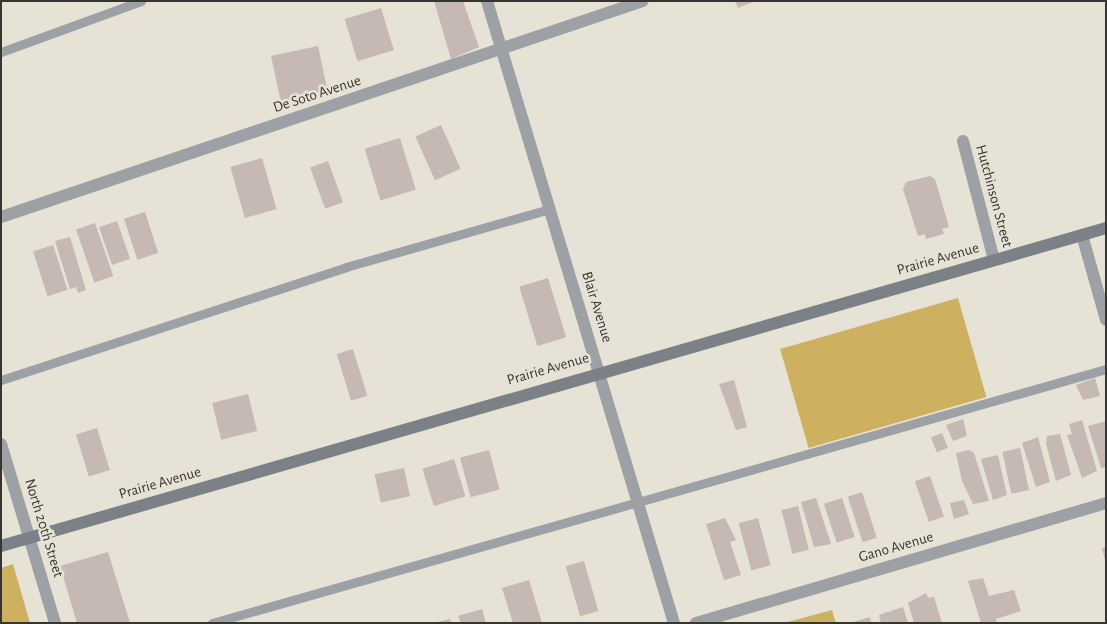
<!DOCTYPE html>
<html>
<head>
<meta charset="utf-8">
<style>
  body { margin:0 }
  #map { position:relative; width:1107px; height:624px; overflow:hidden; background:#e6e2d5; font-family:"Alegreya Sans",sans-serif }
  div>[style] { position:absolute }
  .green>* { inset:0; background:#ceb160; transform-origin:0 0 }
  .building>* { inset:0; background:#c6b8b3; transform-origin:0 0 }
  .lane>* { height:9px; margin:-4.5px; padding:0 4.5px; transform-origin:4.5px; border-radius:4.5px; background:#9da0a5 }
  .street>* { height:12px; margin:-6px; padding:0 6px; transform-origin:6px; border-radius:6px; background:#9da0a5 }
  .secondary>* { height:12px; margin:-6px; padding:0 6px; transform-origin:6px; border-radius:6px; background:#7c8087 }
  span { translate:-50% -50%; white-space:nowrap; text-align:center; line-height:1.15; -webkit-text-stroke:5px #e6e2d5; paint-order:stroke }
  .street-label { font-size:15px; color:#373530 }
  .frame { position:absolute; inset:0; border:2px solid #373530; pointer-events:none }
</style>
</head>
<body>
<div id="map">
  <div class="green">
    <div style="left:958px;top:298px;width:103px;height:185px;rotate:74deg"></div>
    <div style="clip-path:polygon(13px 564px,30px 623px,1px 623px,1px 568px)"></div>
    <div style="clip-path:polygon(832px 610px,836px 623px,784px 623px)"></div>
  </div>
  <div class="building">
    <div style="clip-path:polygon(434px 1px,463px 1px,479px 47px,451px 59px)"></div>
    <div style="clip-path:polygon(735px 1px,755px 1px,738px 8px)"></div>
    <div style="left:381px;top:8px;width:44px;height:38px;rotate:73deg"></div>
    <div style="left:318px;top:46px;width:47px;height:48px;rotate:78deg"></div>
    <div style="left:441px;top:125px;width:48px;height:28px;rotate:66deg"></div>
    <div style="left:400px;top:138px;width:54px;height:37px;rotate:73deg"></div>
    <div style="left:262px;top:158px;width:53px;height:33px;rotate:74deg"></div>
    <div style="left:328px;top:161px;width:44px;height:19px;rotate:70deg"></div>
    <div style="clip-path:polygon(930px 176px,935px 179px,949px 227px,942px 229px,944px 234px,926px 239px,925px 234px,918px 236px,903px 189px,906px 182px)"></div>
    <div style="left:145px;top:212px;width:43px;height:22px;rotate:72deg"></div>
    <div style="left:117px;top:221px;width:40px;height:19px;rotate:71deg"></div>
    <div style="left:95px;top:223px;width:56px;height:20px;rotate:71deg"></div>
    <div style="clip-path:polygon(70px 237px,86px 290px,78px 293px,76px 287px,70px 289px,55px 241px)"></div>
    <div style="left:53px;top:245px;width:47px;height:21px;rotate:72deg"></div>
    <div style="left:548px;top:278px;width:62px;height:30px;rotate:73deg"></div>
    <div style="left:353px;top:349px;width:49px;height:17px;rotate:73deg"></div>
    <div style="clip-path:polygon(1095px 378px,1100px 396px,1083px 400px,1076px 385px)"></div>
    <div style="clip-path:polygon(734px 380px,747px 427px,736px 430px,719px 384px)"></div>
    <div style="left:248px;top:394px;width:38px;height:37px;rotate:76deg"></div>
    <div style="clip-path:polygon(963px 419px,967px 436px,953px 441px,946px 425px)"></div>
    <div style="clip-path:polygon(1082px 420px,1097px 471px,1082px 478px,1067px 435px,1072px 434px,1069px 424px)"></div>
    <div style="clip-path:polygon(1106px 421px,1106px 467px,1101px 468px,1088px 426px)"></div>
    <div style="left:97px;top:428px;width:44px;height:22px;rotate:73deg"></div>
    <div style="left:942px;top:433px;width:16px;height:12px;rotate:68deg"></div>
    <div style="clip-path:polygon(1060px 434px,1071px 475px,1056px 481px,1046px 444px,1047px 436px)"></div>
    <div style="clip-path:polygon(1038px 437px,1050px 482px,1036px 487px,1022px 443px)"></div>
    <div style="left:1020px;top:448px;width:43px;height:18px;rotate:78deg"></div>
    <div style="left:489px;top:450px;width:41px;height:30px;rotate:75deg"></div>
    <div style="clip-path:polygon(969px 450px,974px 453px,989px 501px,973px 504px,962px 481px,956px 453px)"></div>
    <div style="clip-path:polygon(998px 455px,1007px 495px,993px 500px,981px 459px)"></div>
    <div style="left:454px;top:459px;width:39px;height:33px;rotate:73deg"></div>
    <div style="left:404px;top:468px;width:29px;height:30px;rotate:78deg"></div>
    <div style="left:930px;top:476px;width:43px;height:16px;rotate:71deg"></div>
    <div style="left:862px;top:492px;width:48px;height:15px;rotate:72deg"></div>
    <div style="clip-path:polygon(816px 498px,831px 544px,814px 547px,801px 502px)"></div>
    <div style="left:842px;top:498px;width:41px;height:19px;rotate:72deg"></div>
    <div style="clip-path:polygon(964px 500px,969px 514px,954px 519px,950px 503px)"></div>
    <div style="left:798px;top:506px;width:45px;height:17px;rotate:76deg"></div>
    <div style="clip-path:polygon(725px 518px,736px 540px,730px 542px,741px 575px,724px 580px,706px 524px)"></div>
    <div style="left:758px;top:518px;width:49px;height:20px;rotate:75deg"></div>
    <div style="clip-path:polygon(1106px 547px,1106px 559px,1105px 560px,1102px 548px)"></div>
    <div style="clip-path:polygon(108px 552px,130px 623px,77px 623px,60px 566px)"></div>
    <div style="left:584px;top:561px;width:52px;height:19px;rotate:74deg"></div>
    <div style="clip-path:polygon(983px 578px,989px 596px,1014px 590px,1021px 611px,996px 619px,997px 623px,981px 623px,968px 581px)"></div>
    <div style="clip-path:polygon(529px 580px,542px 623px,513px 623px,502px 588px)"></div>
    <div style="clip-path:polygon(926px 593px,928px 598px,934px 597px,942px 623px,914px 623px,908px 603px)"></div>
    <div style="clip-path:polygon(903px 607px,908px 623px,881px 623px,879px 615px)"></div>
    <div style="clip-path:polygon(482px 609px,486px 623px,461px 623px,458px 616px)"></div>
    <div style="clip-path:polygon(870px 617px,871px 623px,853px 623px,853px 622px)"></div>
    <div style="clip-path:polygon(450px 619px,451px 623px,438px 623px,438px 622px)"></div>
  </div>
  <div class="lane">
    <div style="left:1px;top:52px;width:149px;rotate:-20deg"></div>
    <div style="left:1px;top:380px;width:363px;rotate:-18.1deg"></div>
    <div style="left:346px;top:267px;width:212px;rotate:-15.9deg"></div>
    <div style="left:212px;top:623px;width:929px;rotate:-15.86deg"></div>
  </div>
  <div class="street">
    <div style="left:487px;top:1px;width:650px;rotate:73.27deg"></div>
    <div style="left:963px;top:141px;width:123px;rotate:75.4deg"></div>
    <div style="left:1px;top:217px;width:677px;rotate:-18.6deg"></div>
    <div style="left:1082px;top:235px;width:88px;rotate:74.2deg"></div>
    <div style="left:1px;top:444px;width:187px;rotate:73.2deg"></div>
    <div style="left:696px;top:623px;width:427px;rotate:-16.3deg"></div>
  </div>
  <div class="secondary">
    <div style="left:1px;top:546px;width:1150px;rotate:-16.05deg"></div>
  </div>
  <div class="street-label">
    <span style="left:317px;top:94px;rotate:-18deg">De Soto Avenue</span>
    <span style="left:994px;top:196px;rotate:75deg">Hutchinson Street</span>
    <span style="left:938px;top:259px;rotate:-16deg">Prairie Avenue</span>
    <span style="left:597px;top:307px;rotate:73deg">Blair Avenue</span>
    <span style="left:548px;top:369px;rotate:-16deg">Prairie Avenue</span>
    <span style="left:160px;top:483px;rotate:-16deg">Prairie Avenue</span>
    <span style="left:44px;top:528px;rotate:73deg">North 20th Street</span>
    <span style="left:896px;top:547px;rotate:-16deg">Gano Avenue</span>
  </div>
  <div class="frame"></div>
</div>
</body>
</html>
